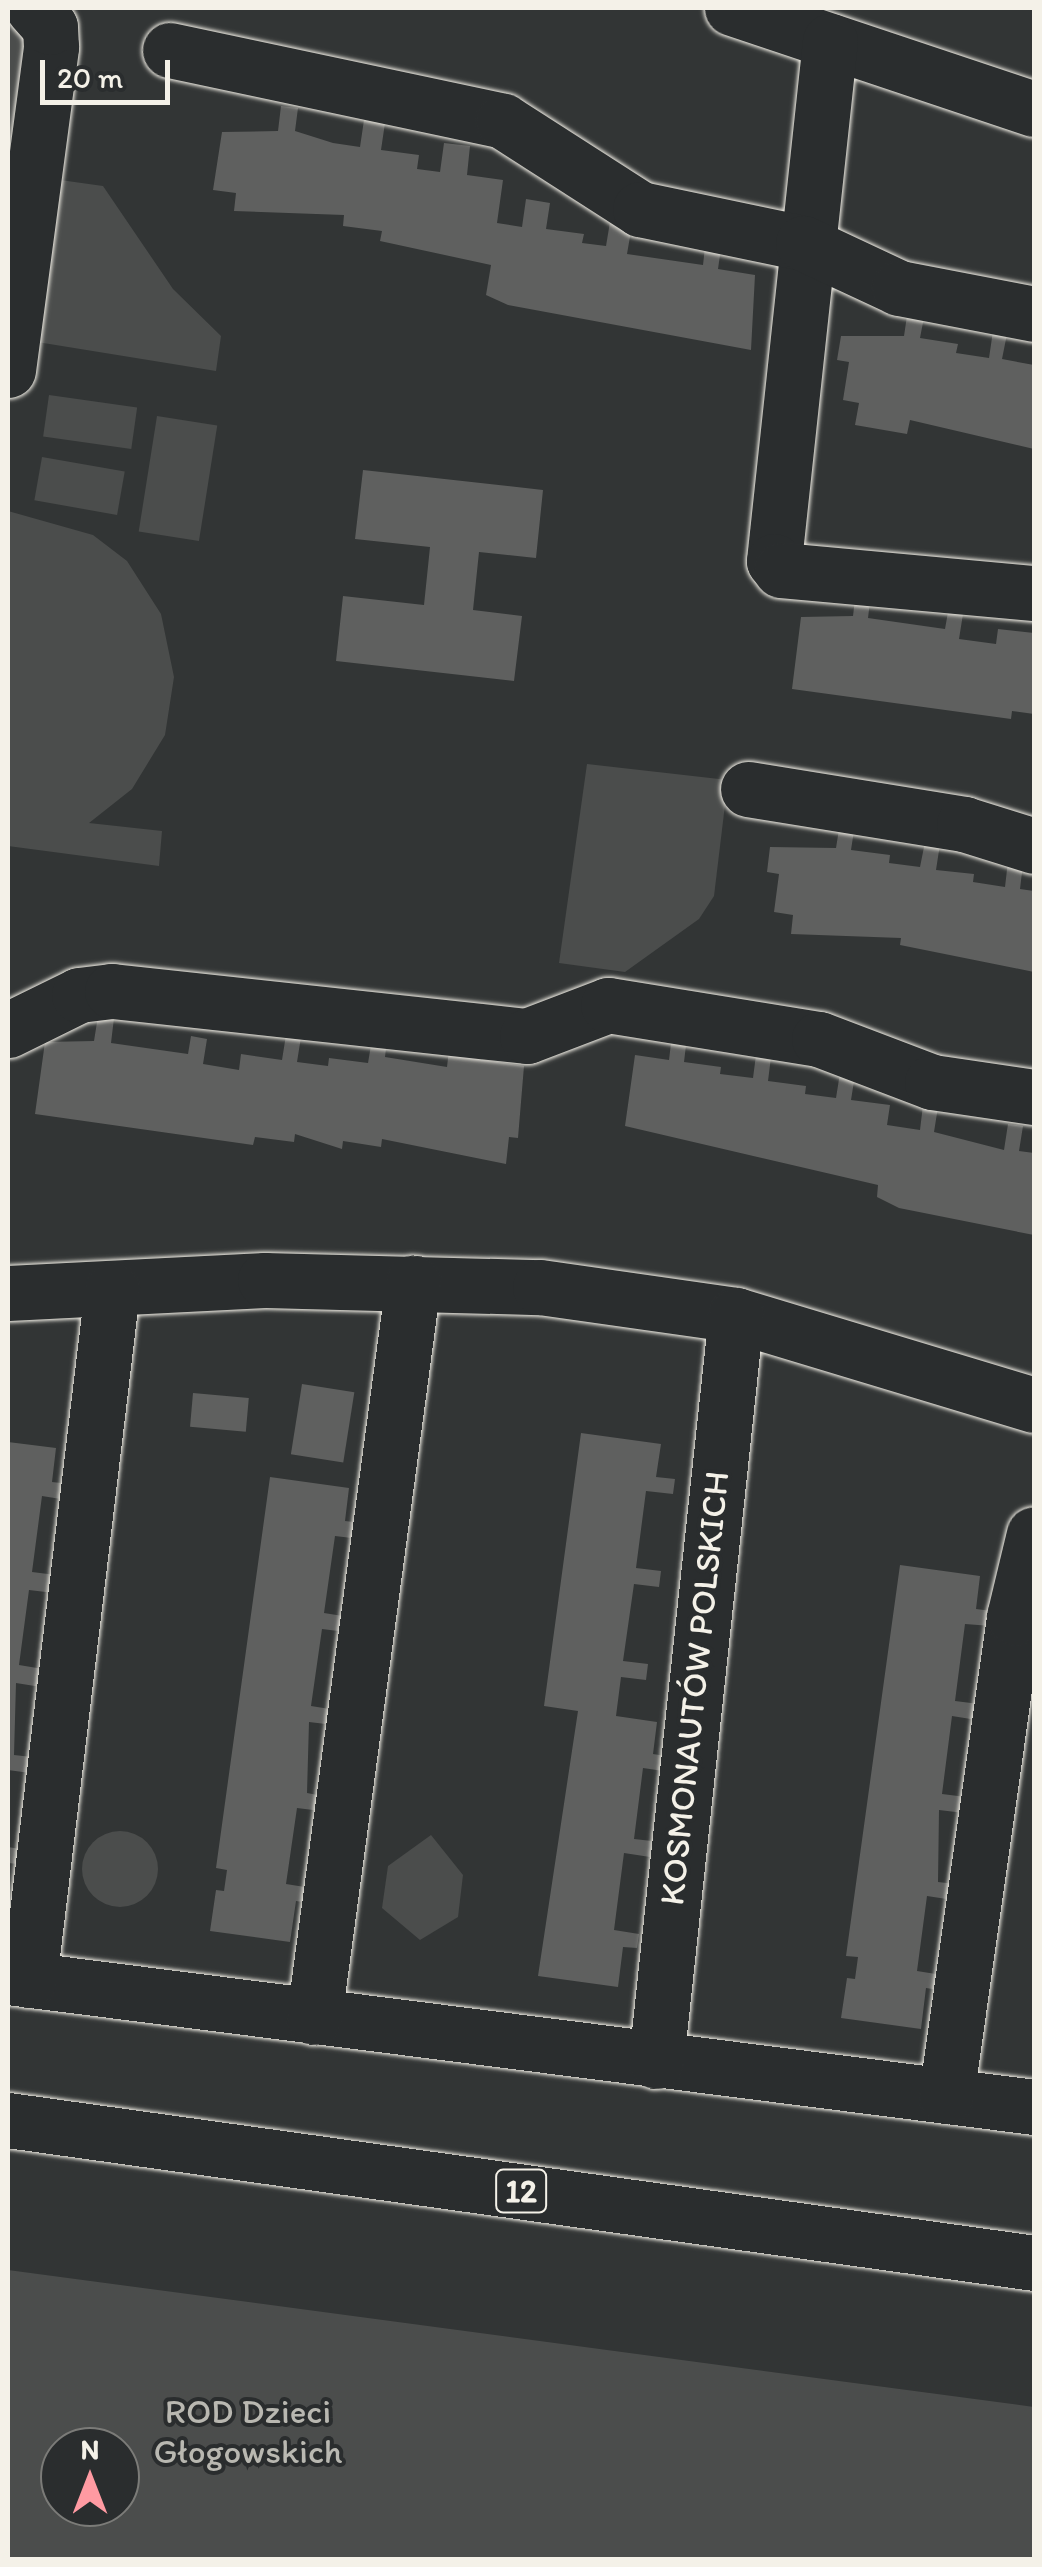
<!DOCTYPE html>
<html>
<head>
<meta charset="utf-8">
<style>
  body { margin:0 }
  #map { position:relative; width:1042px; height:2567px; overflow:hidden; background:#323535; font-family:Itim,sans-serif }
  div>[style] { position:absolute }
  .green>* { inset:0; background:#4b4d4c; transform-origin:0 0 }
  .round { border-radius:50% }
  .building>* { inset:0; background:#5f605f; transform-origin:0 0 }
  .roads { filter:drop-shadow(0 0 2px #f4f1e8) drop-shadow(0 0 2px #f4f1e8) }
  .minor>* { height:55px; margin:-27.5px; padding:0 27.5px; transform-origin:27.5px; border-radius:27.5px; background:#2a2d2e }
  .major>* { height:55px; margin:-27.5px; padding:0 27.5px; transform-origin:27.5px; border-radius:27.5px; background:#2a2d2e }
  span { translate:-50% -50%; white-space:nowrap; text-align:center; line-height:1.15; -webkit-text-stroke:8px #2a2d2e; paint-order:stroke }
  .shield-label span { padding:2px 8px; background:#2a2d2e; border:2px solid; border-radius:8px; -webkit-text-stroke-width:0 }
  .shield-label { font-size:32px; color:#f4f1e8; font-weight:700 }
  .street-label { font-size:35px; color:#f4f1e8 }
  .park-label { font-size:35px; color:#b9b8b1 }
  .frame { position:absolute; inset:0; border:10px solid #f4f1e8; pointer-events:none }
  .north { position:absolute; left:40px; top:2427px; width:100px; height:100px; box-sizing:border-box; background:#2a2d2e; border:2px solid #7b7b78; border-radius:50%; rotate:0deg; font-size:28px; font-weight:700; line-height:40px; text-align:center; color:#f4f1e8 }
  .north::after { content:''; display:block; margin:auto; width:35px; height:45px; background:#ff9aa2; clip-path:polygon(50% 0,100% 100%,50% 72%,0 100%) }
  .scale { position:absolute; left:40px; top:60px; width:130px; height:45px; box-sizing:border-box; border:5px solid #f4f1e8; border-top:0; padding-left:12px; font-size:30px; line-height:35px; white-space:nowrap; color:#f4f1e8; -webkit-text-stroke:8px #2a2d2e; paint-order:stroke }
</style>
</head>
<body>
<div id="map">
  <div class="green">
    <div style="clip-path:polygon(8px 24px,26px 26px,8px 159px)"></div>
    <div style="clip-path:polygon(53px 179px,103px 186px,173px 289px,221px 336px,216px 371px,31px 341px)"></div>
    <div style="left:49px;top:395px;width:89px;height:42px;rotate:8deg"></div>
    <div style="left:157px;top:416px;width:61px;height:117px;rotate:9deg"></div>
    <div style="left:42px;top:457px;width:84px;height:44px;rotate:10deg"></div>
    <div style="clip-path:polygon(8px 511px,93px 535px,127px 561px,161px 614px,174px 677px,165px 735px,132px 789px,89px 823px,162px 831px,159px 866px,8px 846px)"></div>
    <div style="clip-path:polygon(587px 764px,728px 780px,714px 896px,699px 919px,625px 972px,559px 963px)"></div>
    <div class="round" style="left:82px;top:1831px;width:76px;height:76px"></div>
    <div style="clip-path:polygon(431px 1835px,463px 1875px,458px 1917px,420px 1940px,382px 1908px,388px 1866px)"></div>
    <div style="clip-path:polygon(evenodd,8px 2270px,1034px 2407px,1034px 2559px,8px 2559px,8px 2270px,60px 2447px,120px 2447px,120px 2507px,60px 2507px,60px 2447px)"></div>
  </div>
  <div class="building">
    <div style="clip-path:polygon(281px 106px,298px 108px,295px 131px,333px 143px,360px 147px,364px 120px,385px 123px,381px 150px,419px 155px,417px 169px,440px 172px,444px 143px,470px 146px,467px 175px,503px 180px,497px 223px,522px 227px,526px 199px,550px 203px,546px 229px,584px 234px,582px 243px,606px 246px,610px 222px,632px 225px,627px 254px,703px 265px,706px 238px,722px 241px,718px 269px,755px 275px,751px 350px,508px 305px,486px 295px,491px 265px,380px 241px,382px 231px,343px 226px,344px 215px,234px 211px,236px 193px,213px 190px,222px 132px,278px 131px)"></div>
    <div style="clip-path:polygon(908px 309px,925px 312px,920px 338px,958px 344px,956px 353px,989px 358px,993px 331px,1007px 334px,1002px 359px,1034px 365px,1034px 449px,910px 420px,907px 434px,855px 425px,859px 403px,843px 400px,849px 362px,837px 360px,841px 336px,904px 336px)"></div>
    <div style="clip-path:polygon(363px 470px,543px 490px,536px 558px,479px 552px,473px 610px,522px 616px,514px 681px,336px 661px,343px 596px,424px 605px,430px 547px,355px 539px)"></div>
    <div style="clip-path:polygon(856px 591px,871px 593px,868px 618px,945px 629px,948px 612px,963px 614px,959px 639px,996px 644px,998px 629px,1034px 633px,1034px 714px,1012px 711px,1011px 719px,792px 689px,801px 617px,853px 616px)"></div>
    <div style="clip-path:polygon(840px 823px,855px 824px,851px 850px,890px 855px,889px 863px,920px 867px,925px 842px,940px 844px,936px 870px,974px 874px,973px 882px,1005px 887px,1008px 861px,1023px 864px,1020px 889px,1034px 891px,1034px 972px,900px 945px,901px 938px,791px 934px,793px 915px,774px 912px,779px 874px,767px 872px,770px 847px,836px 848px)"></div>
    <div style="clip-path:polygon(98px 1016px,114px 1018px,111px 1043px,188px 1054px,191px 1036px,207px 1039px,203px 1064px,239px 1070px,241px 1054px,282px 1060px,286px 1035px,301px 1037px,297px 1062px,328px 1066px,329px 1058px,368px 1063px,372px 1039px,387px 1040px,385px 1057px,447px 1067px,450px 1041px,465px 1043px,464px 1057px,524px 1066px,518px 1138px,509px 1137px,506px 1164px,382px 1139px,381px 1147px,343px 1141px,342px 1149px,295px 1134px,294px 1142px,255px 1137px,253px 1145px,35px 1114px,45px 1042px,94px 1041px)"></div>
    <div style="clip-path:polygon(672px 1035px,687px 1037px,684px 1062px,721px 1067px,720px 1074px,753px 1078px,756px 1055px,771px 1057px,768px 1081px,806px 1086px,805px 1094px,836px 1098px,840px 1073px,855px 1075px,851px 1100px,890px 1105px,887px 1125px,920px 1130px,923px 1105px,938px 1107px,934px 1132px,1004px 1150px,1008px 1124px,1023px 1126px,1019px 1151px,1034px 1153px,1034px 1235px,899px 1208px,877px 1197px,878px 1185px,625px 1126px,635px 1055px,669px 1060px)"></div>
    <div style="left:302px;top:1384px;width:53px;height:71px;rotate:9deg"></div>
    <div style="left:193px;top:1393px;width:56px;height:34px;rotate:5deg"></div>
    <div style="clip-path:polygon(581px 1433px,661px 1444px,656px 1477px,675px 1479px,673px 1494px,646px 1491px,636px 1568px,661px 1571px,659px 1587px,634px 1584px,623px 1661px,648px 1664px,646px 1680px,621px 1677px,616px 1716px,657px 1722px,653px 1754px,672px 1757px,670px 1772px,643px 1768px,634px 1839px,652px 1841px,650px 1857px,624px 1853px,614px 1930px,639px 1934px,637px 1948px,623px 1947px,618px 1987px,538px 1976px,578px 1711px,544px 1706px)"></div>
    <div style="clip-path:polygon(8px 1442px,56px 1448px,52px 1482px,70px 1484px,67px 1500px,42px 1496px,32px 1572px,56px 1575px,54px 1593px,29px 1590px,19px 1665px,43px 1669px,41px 1687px,16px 1683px,14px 1755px,32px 1757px,30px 1773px,8px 1770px)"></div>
    <div style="clip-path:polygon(270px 1477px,349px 1488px,345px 1521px,362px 1523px,360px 1539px,335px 1536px,324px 1613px,349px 1617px,346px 1632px,322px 1629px,311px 1706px,336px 1710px,334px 1725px,309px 1722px,307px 1793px,323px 1796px,321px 1811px,297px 1808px,286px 1884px,311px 1888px,309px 1903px,296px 1901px,290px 1942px,210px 1931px,216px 1890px,224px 1891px,227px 1870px,216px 1868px)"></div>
    <div style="clip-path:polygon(900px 1565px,980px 1576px,976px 1609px,992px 1611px,991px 1626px,965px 1624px,955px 1701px,979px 1704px,977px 1720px,952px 1716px,942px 1794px,966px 1797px,964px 1813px,939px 1810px,938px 1882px,955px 1884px,953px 1900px,927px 1896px,917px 1971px,942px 1975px,939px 1990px,926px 1988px,921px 2029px,841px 2018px,847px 1978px,855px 1979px,858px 1957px,846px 1956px)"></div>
    <div style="clip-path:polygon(8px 1847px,20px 1849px,18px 1864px,8px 1863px)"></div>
  </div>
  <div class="roads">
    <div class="minor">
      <div style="left:732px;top:8px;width:318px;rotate:18.5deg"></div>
      <div style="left:830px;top:41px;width:523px;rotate:96.15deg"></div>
      <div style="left:774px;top:561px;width:11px;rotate:52deg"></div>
      <div style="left:781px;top:570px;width:254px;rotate:5.2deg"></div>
      <div style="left:170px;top:50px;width:340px;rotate:12deg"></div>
      <div style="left:503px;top:121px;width:163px;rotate:32.7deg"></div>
      <div style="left:640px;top:209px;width:167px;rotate:11.8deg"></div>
      <div style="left:803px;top:243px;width:106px;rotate:25.1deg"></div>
      <div style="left:899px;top:288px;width:137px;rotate:10.9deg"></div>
      <div style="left:8px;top:370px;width:326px;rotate:-82.4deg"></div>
      <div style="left:51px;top:47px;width:20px;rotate:-93deg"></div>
      <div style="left:50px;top:27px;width:25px;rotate:-132deg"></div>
      <div style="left:748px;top:789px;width:219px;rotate:9.2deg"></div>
      <div style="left:964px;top:824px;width:73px;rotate:17.4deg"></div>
      <div style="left:8px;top:1030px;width:79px;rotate:-26.2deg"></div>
      <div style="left:79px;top:995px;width:33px;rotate:-7deg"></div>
      <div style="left:112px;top:991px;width:417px;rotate:6.2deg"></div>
      <div style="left:527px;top:1036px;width:87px;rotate:-20.9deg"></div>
      <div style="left:608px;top:1005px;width:214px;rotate:9.2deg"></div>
      <div style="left:819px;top:1039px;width:121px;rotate:20.8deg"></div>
      <div style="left:932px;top:1082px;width:103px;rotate:8.4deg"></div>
      <div style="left:8px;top:1293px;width:257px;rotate:-2.9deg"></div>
      <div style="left:265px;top:1280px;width:275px;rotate:1.5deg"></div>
      <div style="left:540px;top:1287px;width:198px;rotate:8.1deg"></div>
      <div style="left:736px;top:1315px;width:311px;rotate:16.8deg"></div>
      <div style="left:8px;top:1977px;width:1034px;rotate:7.22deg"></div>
      <div style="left:29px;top:1980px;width:695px;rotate:-83.14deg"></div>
      <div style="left:314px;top:2017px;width:741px;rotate:-82.32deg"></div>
      <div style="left:656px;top:2061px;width:750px;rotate:-83.88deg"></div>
      <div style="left:946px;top:2096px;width:484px;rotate:-81.9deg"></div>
      <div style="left:1014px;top:1617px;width:85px;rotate:-76.5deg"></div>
    </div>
    <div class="major">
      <div style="left:8px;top:2120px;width:1036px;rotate:7.93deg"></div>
    </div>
  </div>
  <div class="shield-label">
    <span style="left:521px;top:2191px">12</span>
  </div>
  <div class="street-label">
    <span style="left:694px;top:1688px;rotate:-84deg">KOSMONAUTÓW POLSKICH</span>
  </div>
  <div class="park-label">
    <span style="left:248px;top:2431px">ROD Dzieci<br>Głogowskich</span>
  </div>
  <div class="frame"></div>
  <div class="north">N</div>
  <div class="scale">20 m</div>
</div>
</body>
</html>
